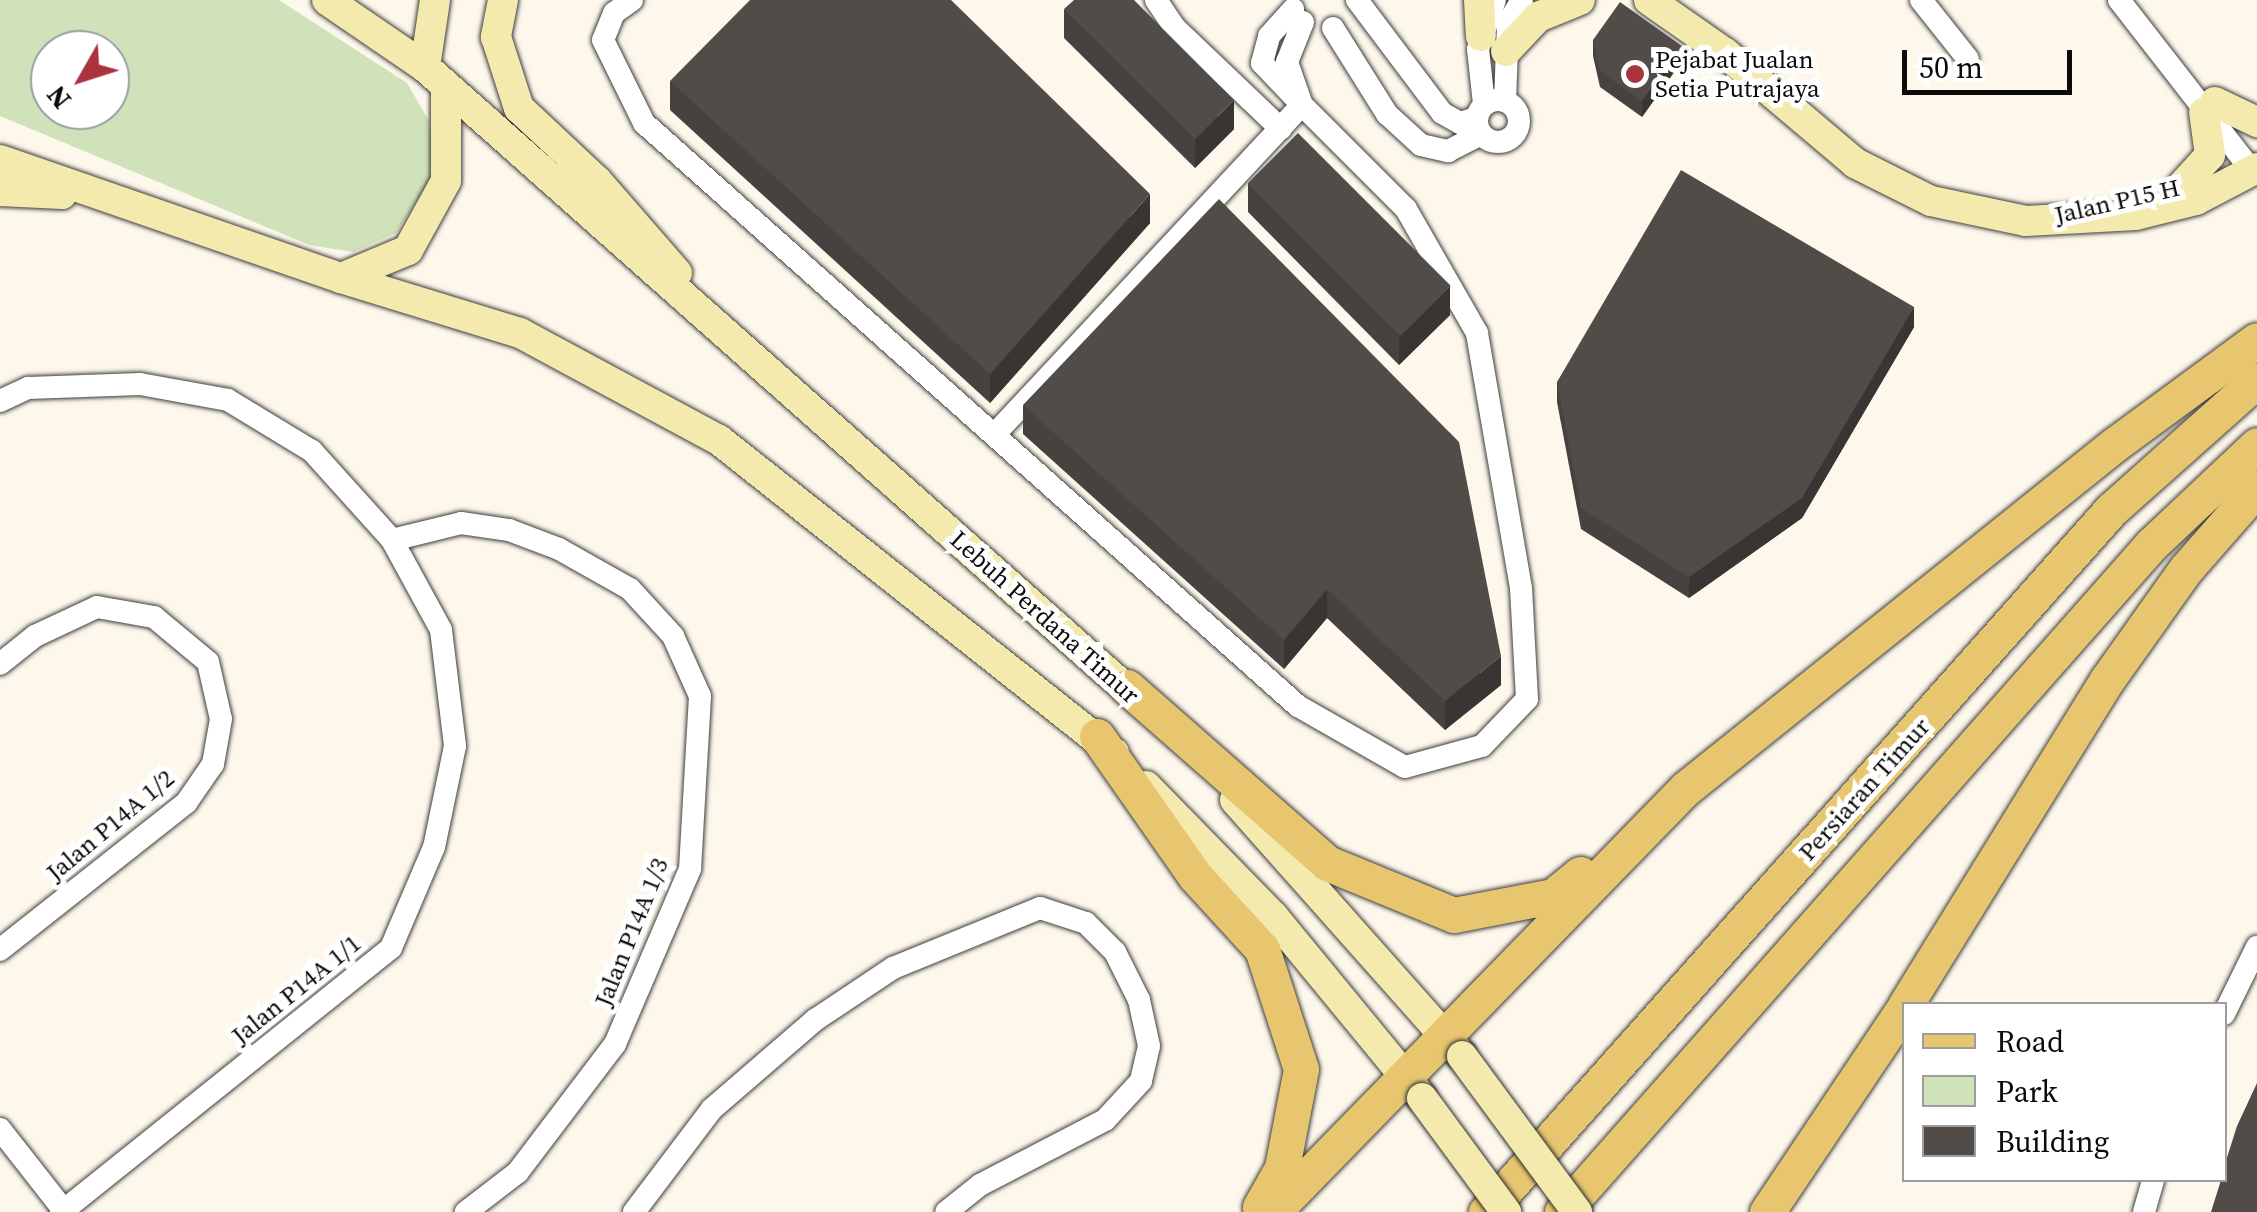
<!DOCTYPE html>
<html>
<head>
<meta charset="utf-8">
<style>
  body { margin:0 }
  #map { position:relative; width:2257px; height:1212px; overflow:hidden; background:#fdf8eb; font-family:"Source Serif 4",serif }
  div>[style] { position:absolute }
  .green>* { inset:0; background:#d0e2b9 }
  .roads { filter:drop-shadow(0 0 2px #3e3e3e) drop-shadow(0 0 2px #3e3e3e) }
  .street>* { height:22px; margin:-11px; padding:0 11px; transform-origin:11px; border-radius:11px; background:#fff }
  .street>.ring { margin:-11px; padding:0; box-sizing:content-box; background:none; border:22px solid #fff; border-radius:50% }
  .secondary>* { height:30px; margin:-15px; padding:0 15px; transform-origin:15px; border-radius:15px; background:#f5eaae }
  .primary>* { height:35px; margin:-17.5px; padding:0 17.5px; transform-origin:17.5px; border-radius:17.5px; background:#e8c670 }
  .bridges { filter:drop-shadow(0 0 2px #2d2d2d) drop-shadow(0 0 2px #2d2d2d) }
  .secondary-bridge>* { height:30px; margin:-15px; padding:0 15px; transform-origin:15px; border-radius:15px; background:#f5eaae }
  .wall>* { inset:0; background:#47413f }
  .shaded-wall>* { inset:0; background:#393533 }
  .building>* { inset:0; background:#524c49; transform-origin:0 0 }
  .dots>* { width:28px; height:28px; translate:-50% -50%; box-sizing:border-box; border:5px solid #fff; border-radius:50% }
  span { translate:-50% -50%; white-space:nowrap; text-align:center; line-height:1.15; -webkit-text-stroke:10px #fff; paint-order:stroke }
  .poi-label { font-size:25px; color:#0b0b0b }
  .left { translate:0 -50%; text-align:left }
  .street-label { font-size:25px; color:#0b0b0b }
  .legend { position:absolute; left:1902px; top:1002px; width:325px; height:180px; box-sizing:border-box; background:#fff; border:2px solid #9d9d9d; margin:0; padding:12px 18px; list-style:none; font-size:30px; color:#0b0b0b }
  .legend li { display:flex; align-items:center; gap:20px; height:50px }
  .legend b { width:50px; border:2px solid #9d9d9d }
  .north { position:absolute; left:30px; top:30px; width:100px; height:100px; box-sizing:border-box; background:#fff; border:2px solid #9d9d9d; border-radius:50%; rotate:231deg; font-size:28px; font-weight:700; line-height:40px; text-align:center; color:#0b0b0b }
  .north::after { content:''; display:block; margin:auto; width:35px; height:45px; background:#a9343e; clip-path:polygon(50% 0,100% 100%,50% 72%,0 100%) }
  .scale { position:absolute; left:1902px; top:50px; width:170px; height:45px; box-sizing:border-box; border:5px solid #0b0b0b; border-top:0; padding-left:12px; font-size:30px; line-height:35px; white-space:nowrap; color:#0b0b0b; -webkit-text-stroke:8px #fff; paint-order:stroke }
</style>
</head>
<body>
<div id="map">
  <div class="green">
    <div style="clip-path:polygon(evenodd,0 0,279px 0,407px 83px,429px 121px,437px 170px,396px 233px,353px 252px,309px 245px,0 116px,0 0,50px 50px,110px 50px,110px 110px,50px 110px,50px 50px)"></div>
  </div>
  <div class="roads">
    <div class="street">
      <div style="left:632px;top:0;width:22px;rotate:144deg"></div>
      <div style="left:614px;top:13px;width:29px;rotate:112deg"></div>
      <div style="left:603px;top:40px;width:93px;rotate:63.7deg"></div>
      <div style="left:644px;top:123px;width:876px;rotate:41.72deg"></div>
      <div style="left:1298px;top:706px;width:123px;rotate:29.7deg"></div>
      <div style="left:1405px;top:767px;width:80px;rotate:-15.3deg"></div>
      <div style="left:1482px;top:746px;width:65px;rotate:-46.2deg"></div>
      <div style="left:1527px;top:699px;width:111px;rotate:-93.1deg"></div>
      <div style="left:1521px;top:588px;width:259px;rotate:-99.8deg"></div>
      <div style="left:1477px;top:333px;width:143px;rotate:-119.8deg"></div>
      <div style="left:1406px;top:209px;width:147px;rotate:-135deg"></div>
      <div style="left:1302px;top:105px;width:46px;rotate:-109.2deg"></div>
      <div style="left:1287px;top:62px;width:43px;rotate:-68.2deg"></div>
      <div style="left:1156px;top:0;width:34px;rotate:56deg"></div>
      <div style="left:1175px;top:28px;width:146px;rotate:43.6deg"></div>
      <div style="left:1357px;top:0;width:141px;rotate:53deg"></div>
      <div style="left:1442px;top:113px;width:21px;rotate:29deg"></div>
      <div style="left:1460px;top:123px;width:17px;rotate:-17deg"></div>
      <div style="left:1921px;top:0;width:75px;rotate:51.5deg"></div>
      <div style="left:2119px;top:0;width:217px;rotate:52.1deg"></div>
      <div style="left:1333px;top:28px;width:102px;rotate:57.9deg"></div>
      <div style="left:1387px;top:114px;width:46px;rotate:42.4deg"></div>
      <div style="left:1421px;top:145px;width:28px;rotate:13deg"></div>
      <div style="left:1448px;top:151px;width:37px;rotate:-27deg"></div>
      <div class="ring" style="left:1477px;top:100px;width:20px;height:20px"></div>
      <div style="left:1505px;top:101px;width:78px;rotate:-87.8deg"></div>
      <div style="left:1508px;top:23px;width:27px;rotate:-59deg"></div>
      <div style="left:1484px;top:104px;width:55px;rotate:-96.2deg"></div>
      <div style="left:1478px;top:49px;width:52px;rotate:-70.9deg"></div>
      <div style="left:0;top:401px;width:31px;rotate:-25deg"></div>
      <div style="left:28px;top:388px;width:112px;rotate:-2deg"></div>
      <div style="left:140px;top:384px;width:89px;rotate:10.3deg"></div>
      <div style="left:228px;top:400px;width:98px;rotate:31.3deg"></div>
      <div style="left:312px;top:451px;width:120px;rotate:48deg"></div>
      <div style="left:392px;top:540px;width:102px;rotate:61.4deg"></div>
      <div style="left:441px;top:630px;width:117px;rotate:83.1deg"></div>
      <div style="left:455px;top:746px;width:103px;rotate:101.7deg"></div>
      <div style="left:434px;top:847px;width:110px;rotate:113.1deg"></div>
      <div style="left:391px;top:948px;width:423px;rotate:141.3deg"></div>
      <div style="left:994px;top:435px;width:451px;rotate:-47deg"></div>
      <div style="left:1302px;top:105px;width:58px;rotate:-133.6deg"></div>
      <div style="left:1262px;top:63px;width:28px;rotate:-75deg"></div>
      <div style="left:1269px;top:36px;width:36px;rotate:-48deg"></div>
      <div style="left:392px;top:540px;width:71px;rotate:-13.8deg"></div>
      <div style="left:461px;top:523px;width:49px;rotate:8.3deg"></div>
      <div style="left:509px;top:530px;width:53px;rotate:20.8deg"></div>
      <div style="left:559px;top:549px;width:81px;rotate:29.4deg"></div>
      <div style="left:630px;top:589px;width:64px;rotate:47.5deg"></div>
      <div style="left:673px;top:636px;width:66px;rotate:65.8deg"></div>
      <div style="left:700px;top:696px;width:173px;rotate:93.3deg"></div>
      <div style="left:690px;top:869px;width:190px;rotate:113.2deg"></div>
      <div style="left:615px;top:1044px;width:161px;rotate:127.2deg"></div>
      <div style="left:518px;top:1172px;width:66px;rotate:142.4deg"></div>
      <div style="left:0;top:664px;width:45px;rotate:-38.7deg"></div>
      <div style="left:35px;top:636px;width:68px;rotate:-25.1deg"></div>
      <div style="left:97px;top:607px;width:58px;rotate:10deg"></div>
      <div style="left:154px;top:617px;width:70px;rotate:39.8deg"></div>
      <div style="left:208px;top:662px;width:58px;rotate:77.2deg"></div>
      <div style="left:221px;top:719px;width:46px;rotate:100.1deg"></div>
      <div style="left:213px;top:764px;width:47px;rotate:124.7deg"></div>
      <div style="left:186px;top:803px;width:237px;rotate:141.7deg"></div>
      <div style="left:2224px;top:1014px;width:75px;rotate:-63.8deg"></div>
      <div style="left:0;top:1129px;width:105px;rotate:51.9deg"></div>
      <div style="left:634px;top:1212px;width:129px;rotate:-52.9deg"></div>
      <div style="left:712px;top:1109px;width:136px;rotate:-40.8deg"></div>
      <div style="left:815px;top:1020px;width:94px;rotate:-33.7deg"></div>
      <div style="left:893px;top:968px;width:159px;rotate:-22.2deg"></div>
      <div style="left:1040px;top:908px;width:48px;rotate:18.1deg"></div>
      <div style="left:1086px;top:923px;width:41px;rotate:45deg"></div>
      <div style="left:1115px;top:952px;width:54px;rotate:63.4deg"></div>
      <div style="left:1139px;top:1000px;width:47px;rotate:77.7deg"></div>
      <div style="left:1149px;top:1046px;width:36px;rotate:103deg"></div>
      <div style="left:1141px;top:1081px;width:53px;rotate:132.7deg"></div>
      <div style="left:1105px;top:1120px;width:141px;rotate:152.5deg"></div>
      <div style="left:980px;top:1185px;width:43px;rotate:141.5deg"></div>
      <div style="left:2144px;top:1212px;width:33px;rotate:-74deg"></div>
    </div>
    <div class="secondary">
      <div style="left:327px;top:0;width:119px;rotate:34.4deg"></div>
      <div style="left:425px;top:67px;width:957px;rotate:41.57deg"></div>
      <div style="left:503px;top:0;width:38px;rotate:101deg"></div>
      <div style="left:496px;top:37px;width:75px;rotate:72.1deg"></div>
      <div style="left:519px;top:108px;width:107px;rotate:43.1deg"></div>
      <div style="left:597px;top:181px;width:122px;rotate:49deg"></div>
      <div style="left:1479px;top:0;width:36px;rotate:87deg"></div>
      <div style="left:1649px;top:0;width:93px;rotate:34.9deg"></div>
      <div style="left:1725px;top:53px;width:170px;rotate:40.2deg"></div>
      <div style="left:1855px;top:163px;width:85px;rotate:26.6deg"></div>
      <div style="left:1931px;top:201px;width:97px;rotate:11.9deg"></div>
      <div style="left:2026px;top:221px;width:110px;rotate:-3.1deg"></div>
      <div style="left:2136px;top:215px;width:62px;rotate:-14deg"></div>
      <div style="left:2196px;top:200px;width:69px;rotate:-27.7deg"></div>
      <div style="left:1506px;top:51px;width:47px;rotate:-46.7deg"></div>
      <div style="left:1538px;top:17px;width:45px;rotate:-22deg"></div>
      <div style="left:425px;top:67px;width:68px;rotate:-81.5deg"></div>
      <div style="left:2215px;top:102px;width:47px;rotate:25.5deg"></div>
      <div style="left:0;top:160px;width:361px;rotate:19.1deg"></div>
      <div style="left:341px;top:278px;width:73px;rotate:-22.7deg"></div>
      <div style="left:408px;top:250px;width:79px;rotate:-61.2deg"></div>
      <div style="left:446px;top:181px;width:95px;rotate:-90deg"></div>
      <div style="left:2179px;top:189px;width:46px;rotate:-47.6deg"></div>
      <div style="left:2210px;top:155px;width:43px;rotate:-97.9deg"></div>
      <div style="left:0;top:191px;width:62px;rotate:2.8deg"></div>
      <div style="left:341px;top:278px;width:187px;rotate:17.1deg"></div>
      <div style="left:520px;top:333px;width:226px;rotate:28.3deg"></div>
      <div style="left:719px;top:440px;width:504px;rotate:38.39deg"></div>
      <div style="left:1146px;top:786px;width:182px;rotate:45.7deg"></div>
      <div style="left:1273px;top:916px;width:232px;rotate:50.6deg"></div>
      <div style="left:1235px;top:800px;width:339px;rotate:48.4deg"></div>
    </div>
    <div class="primary">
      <div style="left:1127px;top:687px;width:266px;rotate:41.3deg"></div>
      <div style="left:1327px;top:863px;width:137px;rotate:22.3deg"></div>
      <div style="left:1454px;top:915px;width:101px;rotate:-10.9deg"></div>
      <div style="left:1553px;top:896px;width:35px;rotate:-39deg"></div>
      <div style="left:1097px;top:736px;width:171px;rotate:55deg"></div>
      <div style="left:1195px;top:876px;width:99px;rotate:47.5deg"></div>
      <div style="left:1262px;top:949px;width:126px;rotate:72deg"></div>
      <div style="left:1301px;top:1069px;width:101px;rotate:100.9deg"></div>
      <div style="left:1282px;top:1168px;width:45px;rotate:119.4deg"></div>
      <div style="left:1906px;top:1004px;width:381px;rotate:-58.2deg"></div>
      <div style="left:2107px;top:680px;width:136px;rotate:-54.6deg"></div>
      <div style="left:2186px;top:569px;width:108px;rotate:-48.8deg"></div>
      <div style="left:1273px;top:1212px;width:590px;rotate:-45.75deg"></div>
      <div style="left:1685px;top:789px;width:550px;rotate:-38.72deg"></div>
      <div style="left:2114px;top:445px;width:177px;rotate:-36.3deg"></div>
      <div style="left:1486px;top:1212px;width:940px;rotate:-48.32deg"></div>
      <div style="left:2111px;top:510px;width:195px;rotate:-41.7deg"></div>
      <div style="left:1562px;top:1212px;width:891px;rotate:-48.55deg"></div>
      <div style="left:2152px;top:544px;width:144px;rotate:-43.3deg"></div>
      <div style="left:1767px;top:1212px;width:246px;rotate:-56.1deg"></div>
    </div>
  </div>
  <div class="bridges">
    <div class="secondary-bridge">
      <div style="left:1462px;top:1056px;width:194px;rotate:53.6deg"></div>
      <div style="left:1422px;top:1098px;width:142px;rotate:53.6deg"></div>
    </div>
  </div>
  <div class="wall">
    <div style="clip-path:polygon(1064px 9px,1234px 129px,1195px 168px,1064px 38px)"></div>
    <div style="clip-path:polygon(1593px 40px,1682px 61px,1642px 117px,1600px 87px,1593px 56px)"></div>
    <div style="clip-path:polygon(670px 81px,1150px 223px,990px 403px,670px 110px)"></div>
    <div style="clip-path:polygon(1248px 183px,1450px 315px,1399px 365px,1248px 212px)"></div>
    <div style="clip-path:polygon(1914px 327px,1802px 518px,1689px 598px,1581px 529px,1557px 402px,1557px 382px)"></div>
    <div style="clip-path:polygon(1023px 405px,1501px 685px,1445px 730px,1327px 618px,1284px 669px,1023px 434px)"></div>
  </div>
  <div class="shaded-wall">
    <div style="clip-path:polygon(1682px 46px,1682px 61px,1642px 117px,1642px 101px)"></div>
    <div style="clip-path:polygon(1234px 100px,1234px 129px,1195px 168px,1195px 139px)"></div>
    <div style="clip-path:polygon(1150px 194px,1150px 223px,990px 403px,990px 374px)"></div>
    <div style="clip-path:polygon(1450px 286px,1450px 315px,1399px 365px,1399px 336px)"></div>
    <div style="clip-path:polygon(1914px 307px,1914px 327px,1802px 518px,1689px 598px,1689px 577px)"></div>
    <div style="clip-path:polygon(1327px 589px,1327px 618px,1284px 669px,1284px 640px)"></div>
    <div style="clip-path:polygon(1501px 656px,1501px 685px,1445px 730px,1445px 701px)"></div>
  </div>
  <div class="building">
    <div style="clip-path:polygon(750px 0,951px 0,1150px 194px,990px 374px,670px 81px)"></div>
    <div style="clip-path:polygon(1074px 0,1134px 0,1234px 100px,1195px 139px,1064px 9px)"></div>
    <div style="clip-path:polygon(1620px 2px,1682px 46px,1642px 101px,1600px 71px,1593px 40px)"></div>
    <div style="left:1298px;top:133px;width:216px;height:71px;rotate:45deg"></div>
    <div style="clip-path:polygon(1681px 170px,1914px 307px,1802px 498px,1689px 577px,1581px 508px,1557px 382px)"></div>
    <div style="clip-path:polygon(1219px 199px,1459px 442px,1501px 656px,1445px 701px,1327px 589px,1284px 640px,1023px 405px)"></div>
    <div style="clip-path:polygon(2257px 1083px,2257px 1212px,2211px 1212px,2221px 1180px,2224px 1180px,2224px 1167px,2237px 1126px)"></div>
  </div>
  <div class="dots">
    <div style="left:1635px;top:74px;background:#a9343e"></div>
  </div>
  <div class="poi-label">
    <span class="left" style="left:1655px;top:74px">Pejabat Jualan<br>Setia Putrajaya</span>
  </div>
  <div class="street-label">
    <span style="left:2117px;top:201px;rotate:-13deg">Jalan P15 H</span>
    <span style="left:1045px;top:617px;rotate:42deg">Lebuh Perdana Timur</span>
    <span style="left:1864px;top:789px;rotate:-48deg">Persiaran Timur</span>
    <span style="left:110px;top:825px;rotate:-40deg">Jalan P14A 1/2</span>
    <span style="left:631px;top:932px;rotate:-68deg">Jalan P14A 1/3</span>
    <span style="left:296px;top:989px;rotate:-39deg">Jalan P14A 1/1</span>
  </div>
  <ul class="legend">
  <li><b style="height:12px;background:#e8c670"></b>Road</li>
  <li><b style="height:28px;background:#d0e2b9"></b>Park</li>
  <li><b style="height:28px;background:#524c49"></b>Building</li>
  </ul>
  <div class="north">N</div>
  <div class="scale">50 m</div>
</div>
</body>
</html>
